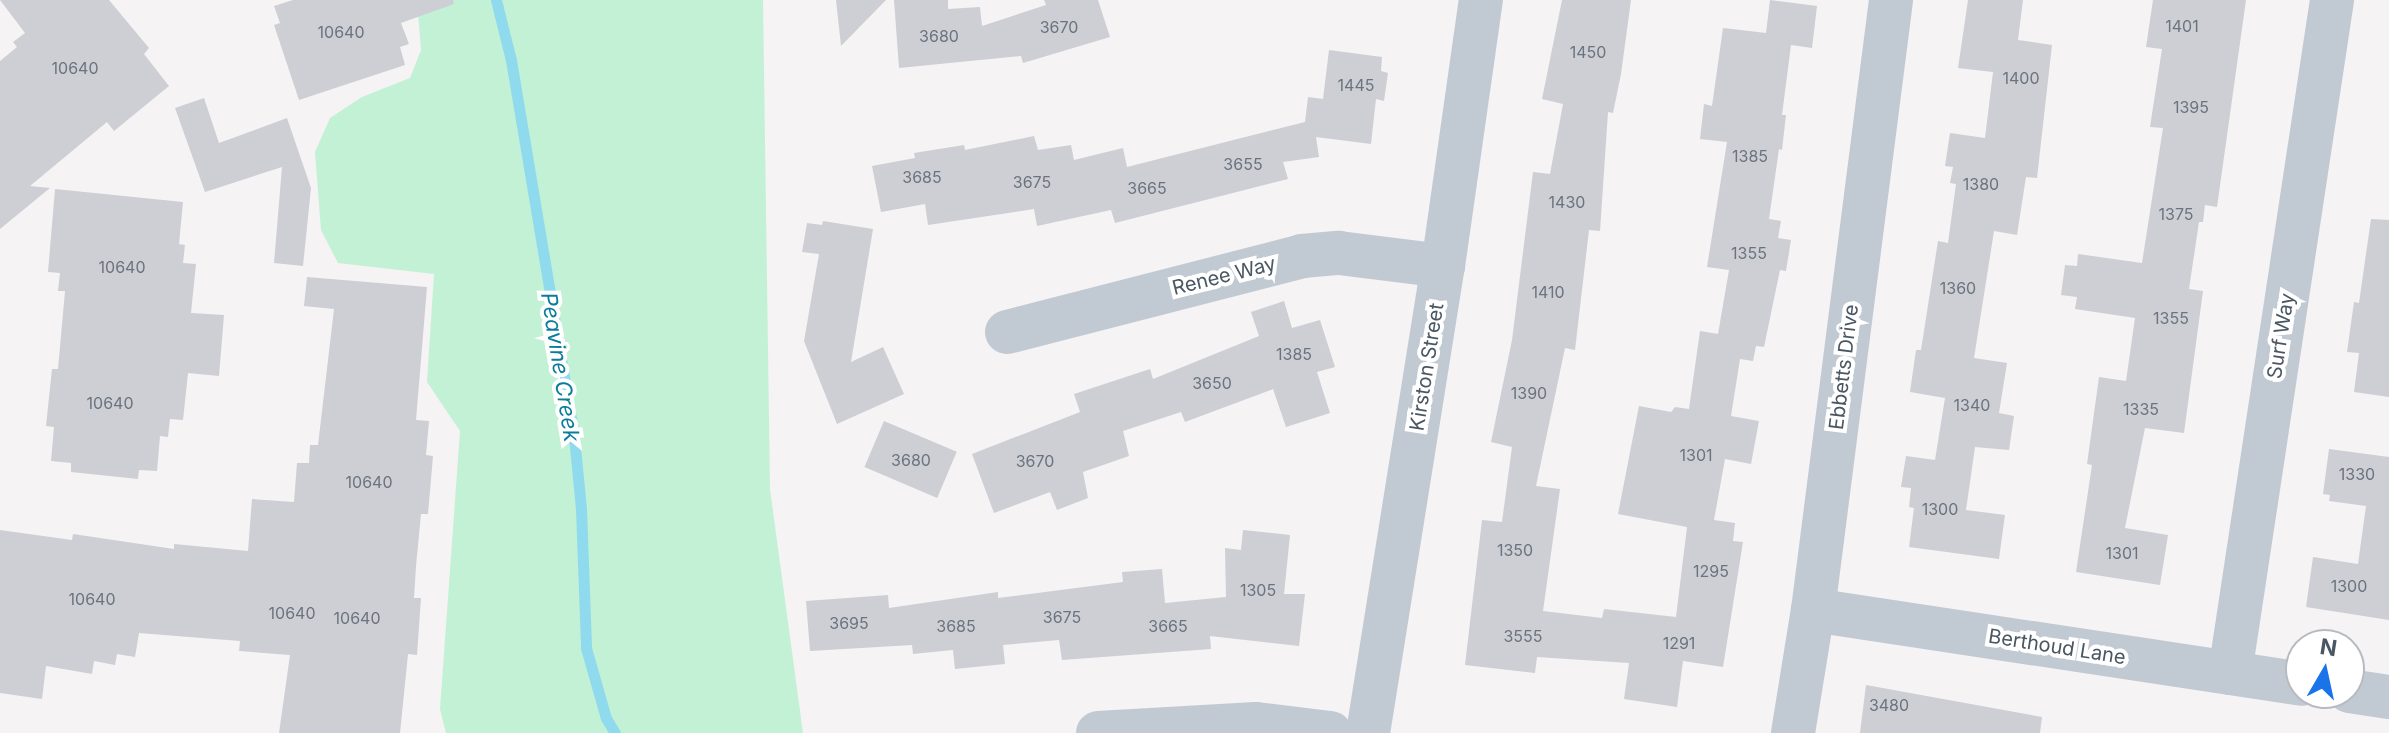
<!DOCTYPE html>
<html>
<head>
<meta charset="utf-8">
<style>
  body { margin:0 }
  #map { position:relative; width:2389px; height:733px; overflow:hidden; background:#f5f3f3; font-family:Inter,sans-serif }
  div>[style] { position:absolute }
  .green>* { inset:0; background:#c3f1d5 }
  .stream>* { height:11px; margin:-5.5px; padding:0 5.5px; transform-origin:5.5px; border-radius:5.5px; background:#90daee }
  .building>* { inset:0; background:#cdcfd5; transform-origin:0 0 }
  .minor>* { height:44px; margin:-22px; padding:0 22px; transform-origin:22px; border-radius:22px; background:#c1cad2 }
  span { translate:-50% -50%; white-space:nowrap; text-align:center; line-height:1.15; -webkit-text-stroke:8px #fff; paint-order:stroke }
  .number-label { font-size:16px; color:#6b747e }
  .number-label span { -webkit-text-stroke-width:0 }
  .street-label { font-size:20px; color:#4a5661 }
  .water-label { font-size:22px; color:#0c7c9b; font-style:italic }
  .north { position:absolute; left:2285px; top:629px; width:80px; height:80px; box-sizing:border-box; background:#fff; border:2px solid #b7bbc0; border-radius:50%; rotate:9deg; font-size:22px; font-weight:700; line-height:32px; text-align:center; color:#4a5661 }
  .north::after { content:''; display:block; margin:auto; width:28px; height:36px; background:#1a73e8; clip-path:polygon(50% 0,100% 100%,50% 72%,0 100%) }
</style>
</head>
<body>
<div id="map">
  <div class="green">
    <div style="clip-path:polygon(417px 0,763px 0,770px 489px,803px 733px,446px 733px,440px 709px,460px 431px,427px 382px,434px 274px,338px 263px,321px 230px,315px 152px,330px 118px,362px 97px,410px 78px,421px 50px)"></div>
  </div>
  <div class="stream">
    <div style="left:496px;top:0;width:62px;rotate:76deg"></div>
    <div style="left:511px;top:60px;width:382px;rotate:80.5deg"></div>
    <div style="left:574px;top:437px;width:72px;rotate:84.4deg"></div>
    <div style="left:581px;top:509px;width:139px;rotate:87.9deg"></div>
    <div style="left:586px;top:648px;width:73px;rotate:74.1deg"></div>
    <div style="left:606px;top:718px;width:17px;rotate:59deg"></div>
  </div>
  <div class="building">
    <div style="clip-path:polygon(0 0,109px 0,149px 48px,144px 54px,169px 86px,114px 131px,107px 122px,30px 186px,50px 188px,0 229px,0 61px,17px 47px,13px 42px,25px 33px)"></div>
    <div style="clip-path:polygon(293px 0,453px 0,454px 4px,401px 23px,409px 44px,400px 47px,405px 65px,299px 100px,274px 25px,280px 23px,274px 6px)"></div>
    <div style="clip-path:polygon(836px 0,886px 0,841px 46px)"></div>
    <div style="clip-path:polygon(894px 0,948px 0,948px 9px,980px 7px,982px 26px,1046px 5px,1044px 0,1098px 0,1110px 37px,1023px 63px,1021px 56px,899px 68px)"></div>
    <div style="clip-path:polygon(1562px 0,1631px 0,1621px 74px,1613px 113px,1608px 112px,1600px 231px,1589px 230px,1575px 350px,1565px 348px,1536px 486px,1560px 489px,1543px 611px,1602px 618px,1604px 609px,1676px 617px,1687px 527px,1618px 514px,1639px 406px,1671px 412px,1675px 407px,1689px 409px,1700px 331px,1718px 334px,1729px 270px,1707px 267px,1727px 142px,1700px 139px,1704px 104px,1712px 106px,1723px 28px,1766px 33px,1770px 0,1817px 6px,1812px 48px,1791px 45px,1782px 115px,1786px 115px,1782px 150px,1779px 149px,1769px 219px,1781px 221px,1778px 238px,1791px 240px,1786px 271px,1780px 270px,1764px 347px,1756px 346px,1753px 361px,1740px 359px,1731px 416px,1759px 421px,1751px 464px,1725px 459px,1714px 520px,1735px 523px,1733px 541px,1743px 542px,1723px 667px,1683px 661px,1677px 707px,1624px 699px,1629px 663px,1537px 657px,1535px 673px,1465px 665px,1482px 520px,1502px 522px,1512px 447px,1491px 442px,1512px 340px,1533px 172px,1550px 174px,1563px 104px,1542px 99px)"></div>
    <div style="clip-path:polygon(1968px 0,2023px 0,2018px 40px,2052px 45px,2037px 178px,2026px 177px,2017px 235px,1994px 231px,1974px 358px,2007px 363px,1999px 413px,2014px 416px,2009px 450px,1975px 447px,1966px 510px,2005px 515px,1999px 559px,1909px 547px,1914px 508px,1909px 507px,1911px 488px,1901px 487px,1906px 456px,1935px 460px,1945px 398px,1910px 392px,1916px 350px,1921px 350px,1938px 241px,1948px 243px,1956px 184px,1950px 183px,1953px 167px,1945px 166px,1950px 133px,1985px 138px,1993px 72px,1958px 68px)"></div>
    <div style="clip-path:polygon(2153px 0,2246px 0,2217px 207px,2205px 205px,2203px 222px,2199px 222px,2189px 289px,2203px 291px,2184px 433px,2145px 428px,2125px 528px,2168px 535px,2160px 585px,2076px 572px,2092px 465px,2087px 464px,2099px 377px,2126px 381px,2135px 318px,2075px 309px,2077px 297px,2061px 295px,2065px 265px,2077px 266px,2078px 254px,2142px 263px,2163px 128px,2150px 127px,2162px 49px,2146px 47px)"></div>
    <div style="clip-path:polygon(1329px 50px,1382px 57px,1381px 71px,1388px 73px,1384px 101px,1376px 99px,1371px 144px,1316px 137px,1319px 157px,1283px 162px,1288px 179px,1115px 223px,1111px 210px,1037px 226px,1034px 209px,928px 225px,925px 204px,881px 212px,872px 166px,915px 158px,914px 153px,964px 145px,965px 150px,1034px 136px,1038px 150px,1071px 145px,1074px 160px,1123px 148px,1127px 167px,1305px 122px,1308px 97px,1323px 99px)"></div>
    <div style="clip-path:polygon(204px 98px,219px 143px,287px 118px,311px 188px,303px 266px,274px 263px,282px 167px,205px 192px,175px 108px)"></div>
    <div style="clip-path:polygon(55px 189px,183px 202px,179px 244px,185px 245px,183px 263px,196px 264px,191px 313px,224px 315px,219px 376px,188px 373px,183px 420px,170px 419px,168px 437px,160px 436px,157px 471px,139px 470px,138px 479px,71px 472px,71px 463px,51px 461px,54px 427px,46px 426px,52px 369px,58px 369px,65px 291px,58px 291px,60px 273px,48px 272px)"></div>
    <div style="clip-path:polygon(2371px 219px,2389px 220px,2389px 397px,2354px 392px,2359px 353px,2347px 352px,2354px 302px,2359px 303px)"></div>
    <div style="clip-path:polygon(823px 221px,873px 229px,851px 362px,883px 347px,904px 394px,837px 424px,804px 341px,819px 254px,802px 252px,807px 223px,822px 225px)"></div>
    <div style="clip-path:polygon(307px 277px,427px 287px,416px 420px,429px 421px,426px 455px,433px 456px,428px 514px,421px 514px,416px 566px,414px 598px,421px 598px,417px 655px,408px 654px,400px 733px,279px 733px,290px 655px,239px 651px,240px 641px,139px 633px,135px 657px,117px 654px,115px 665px,94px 661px,92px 674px,46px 666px,42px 699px,0 693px,0 530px,72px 540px,73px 534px,174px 549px,174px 544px,248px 551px,252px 499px,294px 502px,297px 463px,309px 463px,310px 445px,318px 445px,334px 309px,304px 306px)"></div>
    <div style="clip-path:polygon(1284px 301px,1292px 328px,1320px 320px,1335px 367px,1317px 372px,1330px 413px,1286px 427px,1273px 389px,1185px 422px,1181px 412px,1123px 431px,1129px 456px,1083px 472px,1088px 498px,1057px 510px,1050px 492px,994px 513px,972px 454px,1080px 412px,1074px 394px,1150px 369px,1153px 379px,1259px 336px,1251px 312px)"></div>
    <div style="left:884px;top:421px;width:79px;height:50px;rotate:23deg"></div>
    <div style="clip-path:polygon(2329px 449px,2389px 457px,2389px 620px,2306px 607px,2313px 557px,2358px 564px,2366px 506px,2329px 501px,2330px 495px,2323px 494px)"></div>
    <div style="clip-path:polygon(1243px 530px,1290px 535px,1284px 594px,1305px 594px,1299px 646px,1210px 636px,1211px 649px,1062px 660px,1059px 640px,1003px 645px,1005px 664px,955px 669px,953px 650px,913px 654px,912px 645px,810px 651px,806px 601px,888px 595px,889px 608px,998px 592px,998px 598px,1123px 582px,1122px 572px,1162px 569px,1165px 603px,1226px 597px,1225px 548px,1241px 550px)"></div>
    <div style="clip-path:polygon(1866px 685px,2042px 717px,2040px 733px,1860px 733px)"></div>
  </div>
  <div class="minor">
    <div style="left:1007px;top:332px;width:305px;rotate:-14.4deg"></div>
    <div style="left:1302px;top:256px;width:37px;rotate:-5deg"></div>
    <div style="left:1339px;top:253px;width:105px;rotate:7.1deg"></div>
    <div style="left:1813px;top:610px;width:494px;rotate:8.6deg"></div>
    <div style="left:2230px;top:673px;width:681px;rotate:-81.38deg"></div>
    <div style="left:2349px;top:691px;width:40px;rotate:8.5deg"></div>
    <div style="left:1098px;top:733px;width:158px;rotate:-3.3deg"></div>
    <div style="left:1256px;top:724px;width:75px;rotate:6.9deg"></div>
    <div style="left:1368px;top:733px;width:473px;rotate:-80.9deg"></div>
    <div style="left:1443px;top:266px;width:269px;rotate:-81.9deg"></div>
    <div style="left:1793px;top:733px;width:125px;rotate:-80.8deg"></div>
    <div style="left:1813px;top:610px;width:615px;rotate:-82.71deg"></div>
  </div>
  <div class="number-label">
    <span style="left:2182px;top:26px">1401</span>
    <span style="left:1059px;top:27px">3670</span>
    <span style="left:341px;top:32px">10640</span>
    <span style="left:939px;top:36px">3680</span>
    <span style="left:1588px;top:52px">1450</span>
    <span style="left:75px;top:68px">10640</span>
    <span style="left:2021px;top:78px">1400</span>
    <span style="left:1356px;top:85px">1445</span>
    <span style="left:2191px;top:107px">1395</span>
    <span style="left:1750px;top:156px">1385</span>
    <span style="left:1243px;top:164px">3655</span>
    <span style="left:922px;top:177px">3685</span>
    <span style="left:1032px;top:182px">3675</span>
    <span style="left:1981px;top:184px">1380</span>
    <span style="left:1147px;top:188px">3665</span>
    <span style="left:1567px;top:202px">1430</span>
    <span style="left:2176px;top:214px">1375</span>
    <span style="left:1749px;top:253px">1355</span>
    <span style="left:122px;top:267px">10640</span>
    <span style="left:1958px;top:288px">1360</span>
    <span style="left:1548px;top:292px">1410</span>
    <span style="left:2171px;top:318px">1355</span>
    <span style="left:1294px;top:354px">1385</span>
    <span style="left:1212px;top:383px">3650</span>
    <span style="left:1529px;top:393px">1390</span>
    <span style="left:110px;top:403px">10640</span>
    <span style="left:1972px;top:405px">1340</span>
    <span style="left:2141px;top:409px">1335</span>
    <span style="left:1696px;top:455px">1301</span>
    <span style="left:911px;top:460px">3680</span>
    <span style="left:1035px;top:461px">3670</span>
    <span style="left:2357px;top:474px">1330</span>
    <span style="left:369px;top:482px">10640</span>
    <span style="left:1940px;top:509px">1300</span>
    <span style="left:1515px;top:550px">1350</span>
    <span style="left:2122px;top:553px">1301</span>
    <span style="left:1711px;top:571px">1295</span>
    <span style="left:2349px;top:586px">1300</span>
    <span style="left:1258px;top:590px">1305</span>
    <span style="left:92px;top:599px">10640</span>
    <span style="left:292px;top:613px">10640</span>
    <span style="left:1062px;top:617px">3675</span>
    <span style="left:357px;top:618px">10640</span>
    <span style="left:849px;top:623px">3695</span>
    <span style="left:956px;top:626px">3685</span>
    <span style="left:1168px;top:626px">3665</span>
    <span style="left:1523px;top:636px">3555</span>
    <span style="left:1679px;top:643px">1291</span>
    <span style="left:1889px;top:705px">3480</span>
  </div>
  <div class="street-label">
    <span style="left:1224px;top:276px;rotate:-14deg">Renee Way</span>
    <span style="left:2281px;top:336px;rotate:-81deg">Surf Way</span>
    <span style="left:1427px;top:367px;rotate:-81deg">Kirston Street</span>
    <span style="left:1844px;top:367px;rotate:-83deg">Ebbetts Drive</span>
    <span style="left:2057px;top:647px;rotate:9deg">Berthoud Lane</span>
  </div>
  <div class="water-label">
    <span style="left:560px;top:367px;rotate:81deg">Peavine Creek</span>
  </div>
  <div class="north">N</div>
</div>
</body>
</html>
